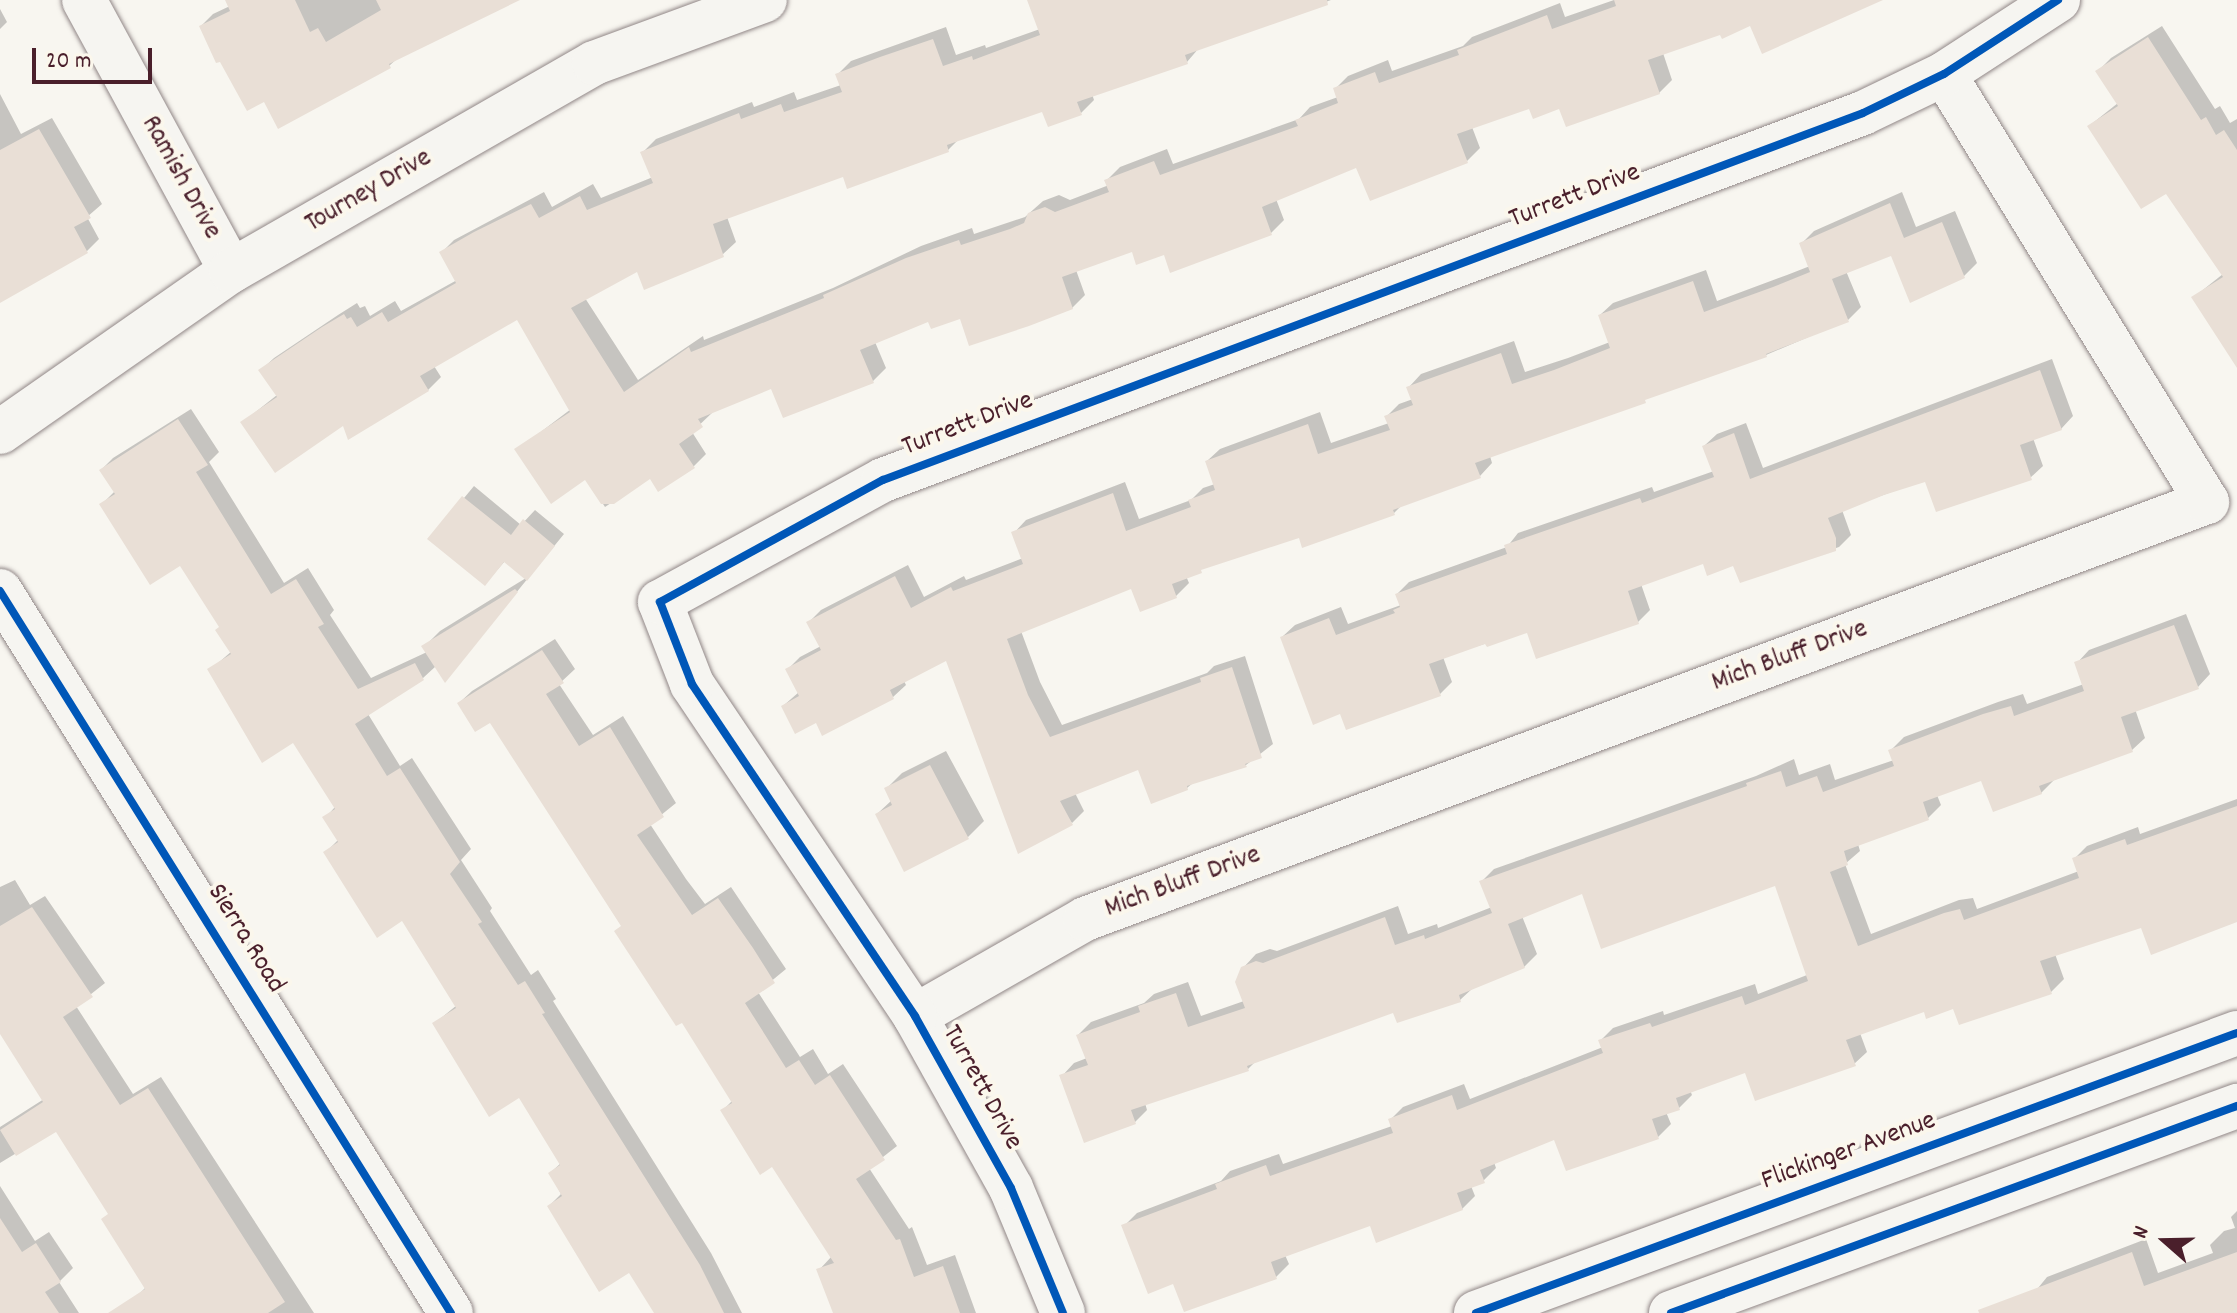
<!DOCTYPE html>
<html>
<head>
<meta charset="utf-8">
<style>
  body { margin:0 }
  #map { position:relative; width:2237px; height:1313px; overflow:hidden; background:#f8f6f0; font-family:Dekko,sans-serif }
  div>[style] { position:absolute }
  .shadow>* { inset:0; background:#0003 }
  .building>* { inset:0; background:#e9dfd6 }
  .roads { filter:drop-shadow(0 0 2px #918787) drop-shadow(0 0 2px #918787) }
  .minor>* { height:44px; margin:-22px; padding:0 22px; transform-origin:22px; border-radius:22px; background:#f6f5f1 }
  .major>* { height:44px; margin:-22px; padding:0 22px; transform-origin:22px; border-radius:22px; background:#f6f5f1 }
  .cycleway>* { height:8px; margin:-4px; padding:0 4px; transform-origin:4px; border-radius:4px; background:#0057b8 }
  span { translate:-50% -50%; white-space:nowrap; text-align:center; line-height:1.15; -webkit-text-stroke:8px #fbf7ec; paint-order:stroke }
  .street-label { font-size:28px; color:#4a1f2b }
  .north { position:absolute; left:2125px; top:1201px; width:80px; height:80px; -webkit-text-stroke:6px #fbf7ec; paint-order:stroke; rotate:290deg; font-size:22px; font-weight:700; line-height:32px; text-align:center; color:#4a1f2b }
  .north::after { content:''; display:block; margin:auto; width:28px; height:36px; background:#4a1f2b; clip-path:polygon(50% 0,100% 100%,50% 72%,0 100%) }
  .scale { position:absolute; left:32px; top:48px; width:120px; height:36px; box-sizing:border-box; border:4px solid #4a1f2b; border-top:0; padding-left:10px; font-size:24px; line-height:28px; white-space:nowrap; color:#4a1f2b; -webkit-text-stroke:6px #fbf7ec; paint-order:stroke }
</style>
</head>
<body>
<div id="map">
  <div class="shadow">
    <div style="clip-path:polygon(227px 0,509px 0,400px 56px,389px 66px,265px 99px,201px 26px,213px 14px,230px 6px)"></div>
    <div style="clip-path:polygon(1032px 0,1331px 0,1199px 48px,1187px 62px,1092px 94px,1094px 100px,1081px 113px,1043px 109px,960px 138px,948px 150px,844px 174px,727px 217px,736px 242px,722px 255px,638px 269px,585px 298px,638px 380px,703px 336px,704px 340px,833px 288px,921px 246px,972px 228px,974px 234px,1025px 217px,1043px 201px,1059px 195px,1070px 200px,1109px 185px,1107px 180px,1120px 167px,1167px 149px,1173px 164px,1299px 119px,1310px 107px,1338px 97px,1335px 89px,1348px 76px,1388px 60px,1392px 71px,1463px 46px,1472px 37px,1560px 3px,1565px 17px,1614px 0,1863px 0,1751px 24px,1663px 53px,1672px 80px,1659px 93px,1530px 107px,1472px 127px,1480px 148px,1467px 161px,1357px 165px,1276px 199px,1284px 220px,1271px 233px,1165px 253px,1133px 250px,1076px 270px,1085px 295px,1072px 308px,930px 319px,875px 342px,886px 368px,873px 381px,772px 386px,714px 411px,692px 432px,706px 454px,693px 467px,650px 477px,605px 507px,586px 478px,517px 450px,571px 409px,518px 318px,434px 366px,441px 377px,428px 390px,243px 422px,277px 395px,261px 370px,274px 358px,338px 315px,357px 303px,360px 308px,365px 306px,370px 316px,395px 301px,401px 311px,457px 280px,441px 253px,454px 240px,544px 192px,552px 207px,593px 184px,601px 198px,653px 177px,643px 152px,656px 139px,752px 102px,754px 107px,794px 92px,797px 100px,841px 85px,838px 74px,851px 61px,946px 27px,956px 55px,985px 45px,986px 48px,1040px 29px)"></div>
    <div style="clip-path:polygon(0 9px,7px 22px,0 29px)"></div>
    <div style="clip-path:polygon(2162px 26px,2215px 109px,2220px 106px,2230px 123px,2237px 119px,2237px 365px,2194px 297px,2223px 274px,2166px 192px,2089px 126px,2118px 103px,2098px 71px,2111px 58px)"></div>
    <div style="clip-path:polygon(0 94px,21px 134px,52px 118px,102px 204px,87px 217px,99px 239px,87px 251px,9px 296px,0 280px)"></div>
    <div style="clip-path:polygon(1902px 192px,1916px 227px,1955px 211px,1977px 263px,1964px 276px,1911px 301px,1892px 253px,1846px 271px,1861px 307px,1848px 320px,1766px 355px,1490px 456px,1492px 463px,1480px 476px,1402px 505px,1394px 513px,1300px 536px,1206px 566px,1186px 576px,1189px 583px,1176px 596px,1141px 609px,1133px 586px,1021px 631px,1040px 682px,1062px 725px,1207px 673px,1214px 666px,1245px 656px,1273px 744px,1246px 765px,1194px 782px,1187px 788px,1140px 768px,1075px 793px,1084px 811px,1072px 823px,948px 658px,904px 681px,906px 685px,893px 697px,817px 720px,783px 706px,799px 692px,787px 670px,800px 657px,821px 646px,809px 622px,821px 610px,908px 565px,924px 597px,964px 576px,966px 580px,1023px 558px,1014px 533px,1026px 520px,1125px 482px,1139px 519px,1191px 500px,1203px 488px,1215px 484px,1207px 461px,1220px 449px,1320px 412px,1331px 443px,1389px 423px,1387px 416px,1399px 404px,1413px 399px,1409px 387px,1421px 374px,1514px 341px,1525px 372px,1568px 358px,1610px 342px,1600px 315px,1613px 303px,1706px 270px,1717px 301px,1787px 275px,1810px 266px,1801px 244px,1814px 231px)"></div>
    <div style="clip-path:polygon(2052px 359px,2073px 416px,2061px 429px,2033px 438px,2043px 466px,2030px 478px,1927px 479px,1842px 510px,1851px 535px,1839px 547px,1741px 581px,1735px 564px,1704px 561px,1641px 584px,1650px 610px,1638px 622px,1528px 630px,1443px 657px,1452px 682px,1440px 694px,1342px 712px,1282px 637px,1295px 625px,1341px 607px,1348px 624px,1401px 605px,1397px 594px,1409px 582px,1507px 547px,1518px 533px,1652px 487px,1654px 492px,1714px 471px,1704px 446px,1717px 434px,1746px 423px,1763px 468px)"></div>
    <div style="clip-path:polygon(191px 409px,219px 452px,209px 462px,284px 583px,308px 568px,334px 610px,330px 615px,371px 678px,427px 652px,424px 647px,440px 631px,526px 578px,505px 561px,485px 584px,430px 539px,474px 486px,521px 525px,535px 510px,564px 534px,445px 680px,436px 666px,423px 678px,368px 714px,400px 766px,412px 758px,471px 849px,461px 860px,492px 908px,490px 911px,531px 975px,538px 970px,556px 999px,553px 1001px,711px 1253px,742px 1313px,657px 1313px,630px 1270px,549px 1206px,561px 1194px,550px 1173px,561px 1163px,519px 1096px,435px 1023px,457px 1005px,403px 919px,325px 853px,339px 839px,325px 818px,335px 807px,293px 740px,210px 670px,232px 651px,221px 627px,181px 563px,102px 504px,115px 491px,101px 470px,113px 458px)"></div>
    <div style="clip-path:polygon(2186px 614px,2210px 674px,2198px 687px,2135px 709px,2145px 738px,2132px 750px,2054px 780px,2041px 793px,1982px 778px,1937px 795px,1941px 805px,1928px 818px,1858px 844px,1860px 851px,1845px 864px,1871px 934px,1959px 900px,1973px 898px,1977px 909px,2079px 871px,2074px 859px,2087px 846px,2138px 827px,2140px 834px,2237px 799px,2237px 920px,2143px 926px,2055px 954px,2064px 979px,2051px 992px,1925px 1010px,1860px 1033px,1867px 1052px,1854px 1064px,1747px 1071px,1690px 1090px,1692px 1095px,1679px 1108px,1666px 1112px,1671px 1124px,1658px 1137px,1555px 1137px,1494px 1162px,1496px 1168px,1483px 1181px,1471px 1186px,1475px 1196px,1462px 1209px,1372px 1223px,1285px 1255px,1289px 1264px,1276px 1277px,1174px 1282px,1124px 1226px,1137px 1213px,1221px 1181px,1230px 1171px,1279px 1154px,1283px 1164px,1392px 1126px,1390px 1120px,1403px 1107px,1464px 1084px,1470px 1099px,1603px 1047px,1600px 1041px,1613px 1028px,1663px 1011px,1664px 1015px,1755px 984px,1758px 994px,1807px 975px,1777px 884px,1583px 891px,1522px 916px,1537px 954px,1524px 967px,1474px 987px,1460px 1000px,1395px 1010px,1256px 1061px,1248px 1069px,1145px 1103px,1147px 1110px,1135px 1122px,1062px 1076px,1074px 1063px,1087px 1058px,1078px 1035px,1091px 1022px,1144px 1003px,1154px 994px,1188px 982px,1201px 1016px,1244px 1001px,1243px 968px,1256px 954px,1270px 949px,1277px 951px,1398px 906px,1408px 934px,1437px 924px,1438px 928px,1492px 907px,1481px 882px,1494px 869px,1756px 776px,1794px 759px,1799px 775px,1830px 764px,1835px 780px,1894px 760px,1891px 750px,1904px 737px,1998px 702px,2023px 694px,2027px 704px,2084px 684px,2077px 663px,2089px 650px)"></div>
    <div style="clip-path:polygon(555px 639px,575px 669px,559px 684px,593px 735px,623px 716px,676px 803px,650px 824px,686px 879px,705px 904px,731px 887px,786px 969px,758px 992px,800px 1057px,813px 1049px,828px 1074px,843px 1064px,897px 1146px,869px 1168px,909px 1229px,912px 1227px,927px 1265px,955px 1255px,976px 1313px,834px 1313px,819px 1270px,832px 1256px,773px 1164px,722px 1111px,733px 1100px,490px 720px,459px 703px,472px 691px)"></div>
    <div style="clip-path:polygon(946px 751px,984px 821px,968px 837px,877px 814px,892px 800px,886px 789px,902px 773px)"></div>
    <div style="clip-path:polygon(15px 880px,30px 905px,45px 896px,105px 983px,76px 1006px,133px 1094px,161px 1077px,314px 1313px,146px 1313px,136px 1297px,146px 1287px,110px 1212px,56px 1129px,0 1163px,0 1127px,44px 1099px,0 1018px,0 887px)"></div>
    <div style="clip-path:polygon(0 1186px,35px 1241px,49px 1232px,73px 1268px,59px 1282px,79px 1313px,0 1313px)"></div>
    <div style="clip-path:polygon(2237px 1211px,2237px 1313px,2018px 1313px,2047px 1277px,2146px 1239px,2158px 1273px,2213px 1253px,2210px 1245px,2224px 1231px,2235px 1228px,2231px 1217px)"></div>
  </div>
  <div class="building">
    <div style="clip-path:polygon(225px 0,295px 0,310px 32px,318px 28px,326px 42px,381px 10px,376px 0,520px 0,389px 64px,391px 68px,278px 129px,264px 102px,247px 111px,220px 62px,216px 63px,199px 26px,230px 11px)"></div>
    <div style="clip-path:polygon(1027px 0,1327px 0,1328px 5px,1185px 55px,1188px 64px,1077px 102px,1082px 115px,1048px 127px,1042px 112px,947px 145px,949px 152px,847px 189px,843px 177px,713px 224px,724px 257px,644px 290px,637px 272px,571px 308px,624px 392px,689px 347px,691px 352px,824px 298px,823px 295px,906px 258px,959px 240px,961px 245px,1010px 229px,1024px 223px,1028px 213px,1045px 207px,1055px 212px,1109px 192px,1104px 180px,1154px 161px,1160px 175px,1298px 126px,1295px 120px,1338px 103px,1333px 88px,1375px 72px,1379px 83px,1459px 55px,1457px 50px,1547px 15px,1552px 29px,1616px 6px,1614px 0,1883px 0,1762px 54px,1750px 26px,1722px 39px,1720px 35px,1648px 60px,1660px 94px,1566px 127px,1559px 109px,1533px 119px,1529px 109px,1457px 134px,1468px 163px,1370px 201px,1356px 168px,1262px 207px,1272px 235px,1170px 273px,1164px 255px,1136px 265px,1132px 252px,1062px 277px,1073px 309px,1029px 326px,969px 346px,960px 319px,931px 329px,928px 322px,860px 350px,874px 383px,783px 418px,771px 389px,698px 419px,703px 427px,679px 444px,695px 468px,658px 492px,650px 479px,614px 504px,601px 504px,585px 480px,551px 504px,514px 449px,570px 412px,517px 320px,420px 376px,429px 391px,348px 440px,343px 426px,275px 473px,240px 422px,277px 397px,258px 370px,322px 327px,344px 314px,347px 319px,351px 317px,357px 327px,382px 312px,388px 322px,456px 283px,439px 252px,474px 232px,531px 204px,539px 218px,580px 196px,587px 210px,653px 183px,640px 152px,739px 113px,741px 119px,781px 104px,784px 112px,842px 92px,835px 74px,880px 57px,933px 39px,943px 66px,972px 56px,973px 60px,1040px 35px)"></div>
    <div style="clip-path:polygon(2148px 37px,2201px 120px,2206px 117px,2216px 135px,2224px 130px,2237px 150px,2237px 368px,2191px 297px,2223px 277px,2166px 194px,2141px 209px,2087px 126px,2118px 106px,2095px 71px)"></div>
    <div style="clip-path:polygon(39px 129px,91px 218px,74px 227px,88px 253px,0 303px,0 150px)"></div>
    <div style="clip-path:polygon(1890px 203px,1904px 238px,1942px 222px,1965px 278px,1910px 303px,1891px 256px,1832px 279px,1849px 322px,1766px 354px,1767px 357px,1645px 400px,1646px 403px,1475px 463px,1481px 478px,1393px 510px,1395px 515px,1302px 548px,1299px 538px,1201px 570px,1202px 573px,1172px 584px,1177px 598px,1140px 612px,1131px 589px,1007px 639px,1028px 695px,1050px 737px,1201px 682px,1200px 678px,1232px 667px,1262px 758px,1245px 764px,1247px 767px,1187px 786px,1188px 790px,1151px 804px,1138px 770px,1060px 801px,1073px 825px,1018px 854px,946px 661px,890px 690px,894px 699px,822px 736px,816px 723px,795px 734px,781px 706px,799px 696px,785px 669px,821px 650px,806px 622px,895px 576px,911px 608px,951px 587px,953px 591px,1023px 564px,1011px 532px,1113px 493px,1126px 531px,1191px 507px,1188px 500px,1215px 490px,1205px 461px,1308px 424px,1318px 454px,1390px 430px,1384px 416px,1413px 405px,1406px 387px,1501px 353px,1512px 384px,1554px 370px,1610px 348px,1598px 315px,1693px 281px,1704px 312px,1773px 287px,1810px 272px,1799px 243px)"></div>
    <div style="clip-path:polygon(2040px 370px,2062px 430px,2020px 445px,2032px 480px,1936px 512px,1925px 482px,1884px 495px,1828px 518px,1836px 538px,1836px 551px,1740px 583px,1733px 566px,1707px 576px,1703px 564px,1628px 591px,1639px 624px,1536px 659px,1527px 633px,1487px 647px,1485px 644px,1429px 664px,1441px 696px,1346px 730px,1340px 714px,1313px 725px,1280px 637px,1329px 618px,1336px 635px,1395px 613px,1393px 610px,1400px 607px,1395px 594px,1507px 554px,1504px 545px,1640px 498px,1642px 503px,1714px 477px,1702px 446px,1734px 433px,1750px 479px)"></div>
    <div style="clip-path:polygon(178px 419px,208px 465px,196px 472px,271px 594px,296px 579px,324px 624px,318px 627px,358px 689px,415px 663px,424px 680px,355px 724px,387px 776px,400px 768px,460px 862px,450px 874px,482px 922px,478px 924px,518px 985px,525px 981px,545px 1013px,542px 1014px,700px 1265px,724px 1313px,654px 1313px,629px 1273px,599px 1292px,547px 1206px,562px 1196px,548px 1173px,560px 1165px,519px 1098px,489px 1117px,432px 1023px,456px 1008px,402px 921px,377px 938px,323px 852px,338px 842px,322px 817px,335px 809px,293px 743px,262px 763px,207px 669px,231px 654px,215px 630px,219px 627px,180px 566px,150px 585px,99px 504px,115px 494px,99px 470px)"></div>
    <div style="clip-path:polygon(462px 496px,511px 535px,523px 519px,555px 546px,527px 581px,504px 562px,485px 586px,427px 539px)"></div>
    <div style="clip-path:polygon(515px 589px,518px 592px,445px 683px,421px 646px)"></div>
    <div style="clip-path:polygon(2174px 625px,2199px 689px,2121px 717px,2133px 752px,2039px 786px,2042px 794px,1993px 812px,1981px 781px,1923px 802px,1929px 820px,1844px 851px,1848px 865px,1830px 872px,1858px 946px,1944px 913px,1960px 909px,1964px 920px,2079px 878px,2072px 858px,2125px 839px,2127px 845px,2237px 806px,2237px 922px,2151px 955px,2141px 928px,2040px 961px,2052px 994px,1959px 1025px,1953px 1009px,1926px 1019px,1924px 1012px,1846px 1040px,1856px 1066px,1755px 1101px,1745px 1073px,1676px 1098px,1680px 1110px,1652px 1119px,1659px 1139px,1566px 1171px,1554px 1140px,1480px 1170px,1485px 1183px,1457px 1193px,1463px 1210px,1376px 1243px,1370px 1226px,1323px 1243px,1271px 1262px,1277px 1279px,1184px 1312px,1173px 1284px,1148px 1294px,1121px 1225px,1217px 1189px,1215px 1184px,1266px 1165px,1270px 1176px,1393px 1133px,1388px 1119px,1452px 1095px,1457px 1110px,1603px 1053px,1598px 1040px,1650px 1023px,1652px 1027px,1742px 996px,1745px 1005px,1808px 981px,1775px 886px,1601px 949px,1582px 894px,1508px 924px,1525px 968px,1459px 995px,1461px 1002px,1397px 1023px,1393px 1013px,1247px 1066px,1249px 1071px,1131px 1110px,1136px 1124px,1084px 1143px,1059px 1075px,1088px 1065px,1076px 1035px,1140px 1012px,1138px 1006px,1176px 993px,1188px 1027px,1245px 1008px,1235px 982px,1241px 967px,1256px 961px,1263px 963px,1385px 917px,1395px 945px,1424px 935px,1425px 939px,1492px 913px,1479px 881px,1747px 786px,1746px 783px,1781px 771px,1786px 787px,1817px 776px,1823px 792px,1894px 766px,1888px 750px,1983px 714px,2011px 706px,2014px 716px,2084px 691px,2074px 662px)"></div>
    <div style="clip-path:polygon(542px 650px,564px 683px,546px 694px,579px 746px,610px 727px,664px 817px,637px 835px,692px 915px,718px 898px,753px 948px,775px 983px,745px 1003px,786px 1068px,799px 1060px,815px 1085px,830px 1075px,885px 1160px,856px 1179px,896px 1240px,900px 1239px,914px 1277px,943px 1266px,960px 1313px,833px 1313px,816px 1269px,834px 1263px,772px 1167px,760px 1175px,720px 1110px,732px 1103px,682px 1023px,676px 1026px,614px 931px,621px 926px,490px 723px,475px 732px,457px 703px)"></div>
    <div style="clip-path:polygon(930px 765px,969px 839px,904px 872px,875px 814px,892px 805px,884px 788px)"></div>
    <div style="clip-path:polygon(32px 907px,93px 997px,63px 1017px,120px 1105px,148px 1088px,285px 1302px,268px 1313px,108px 1313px,145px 1289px,101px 1219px,108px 1214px,56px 1132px,16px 1156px,0 1130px,43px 1102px,0 1034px,0 926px)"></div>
    <div style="clip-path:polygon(0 1218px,22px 1252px,36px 1243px,61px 1282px,45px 1292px,59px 1313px,0 1313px)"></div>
    <div style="clip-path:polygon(2132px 1252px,2144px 1286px,2237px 1252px,2237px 1313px,1979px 1313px,1978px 1310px)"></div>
  </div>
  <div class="roads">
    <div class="minor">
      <div style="left:84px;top:0;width:308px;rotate:61.5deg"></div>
      <div style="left:0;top:432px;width:282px;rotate:-34.9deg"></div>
      <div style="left:231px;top:271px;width:418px;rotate:-29.8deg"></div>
      <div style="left:594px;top:63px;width:182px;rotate:-20.2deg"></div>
      <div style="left:0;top:591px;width:851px;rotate:58.01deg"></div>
      <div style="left:915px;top:1016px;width:196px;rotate:-29.7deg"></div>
      <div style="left:1085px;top:919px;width:1197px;rotate:-20.39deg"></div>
      <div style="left:2207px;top:502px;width:502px;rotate:-121.57deg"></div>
      <div style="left:1063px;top:1313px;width:135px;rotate:-112.6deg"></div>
      <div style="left:1011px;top:1188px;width:197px;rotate:-119.2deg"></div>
      <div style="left:915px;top:1016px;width:400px;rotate:-123.9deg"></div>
      <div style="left:692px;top:684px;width:88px;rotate:-111.3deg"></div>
      <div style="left:660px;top:602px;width:254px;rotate:-28.7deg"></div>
      <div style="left:883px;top:480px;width:1046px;rotate:-20.53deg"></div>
      <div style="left:1863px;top:113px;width:90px;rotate:-25.7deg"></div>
      <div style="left:1944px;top:74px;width:136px;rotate:-33deg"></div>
    </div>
    <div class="major">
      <div style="left:1476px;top:1313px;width:811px;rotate:-20.2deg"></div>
      <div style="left:1671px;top:1313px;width:603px;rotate:-20.09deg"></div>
    </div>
  </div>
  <div class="cycleway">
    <div style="left:0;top:591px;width:851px;rotate:58.01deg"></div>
    <div style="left:1063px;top:1313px;width:135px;rotate:-112.6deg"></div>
    <div style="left:1011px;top:1188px;width:197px;rotate:-119.2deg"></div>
    <div style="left:915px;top:1016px;width:400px;rotate:-123.9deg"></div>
    <div style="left:692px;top:684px;width:88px;rotate:-111.3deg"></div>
    <div style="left:660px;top:602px;width:254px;rotate:-28.7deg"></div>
    <div style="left:883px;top:480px;width:1046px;rotate:-20.53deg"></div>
    <div style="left:1863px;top:113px;width:90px;rotate:-25.7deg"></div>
    <div style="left:1944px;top:74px;width:136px;rotate:-33deg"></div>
    <div style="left:1476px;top:1313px;width:811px;rotate:-20.2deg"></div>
    <div style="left:1671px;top:1313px;width:603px;rotate:-20.09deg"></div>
  </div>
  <div class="street-label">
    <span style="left:180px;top:178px;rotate:61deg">Ramish Drive</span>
    <span style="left:369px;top:192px;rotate:-30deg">Tourney Drive</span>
    <span style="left:1575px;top:197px;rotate:-21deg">Turrett Drive</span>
    <span style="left:968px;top:425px;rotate:-21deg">Turrett Drive</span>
    <span style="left:1790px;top:657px;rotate:-20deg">Mich Bluff Drive</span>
    <span style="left:1183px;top:883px;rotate:-20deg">Mich Bluff Drive</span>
    <span style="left:245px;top:939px;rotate:58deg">Sierra Road</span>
    <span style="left:981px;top:1088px;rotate:61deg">Turrett Drive</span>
    <span style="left:1849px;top:1152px;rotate:-20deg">Flickinger Avenue</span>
  </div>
  <div class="north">N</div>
  <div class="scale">20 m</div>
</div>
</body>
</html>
